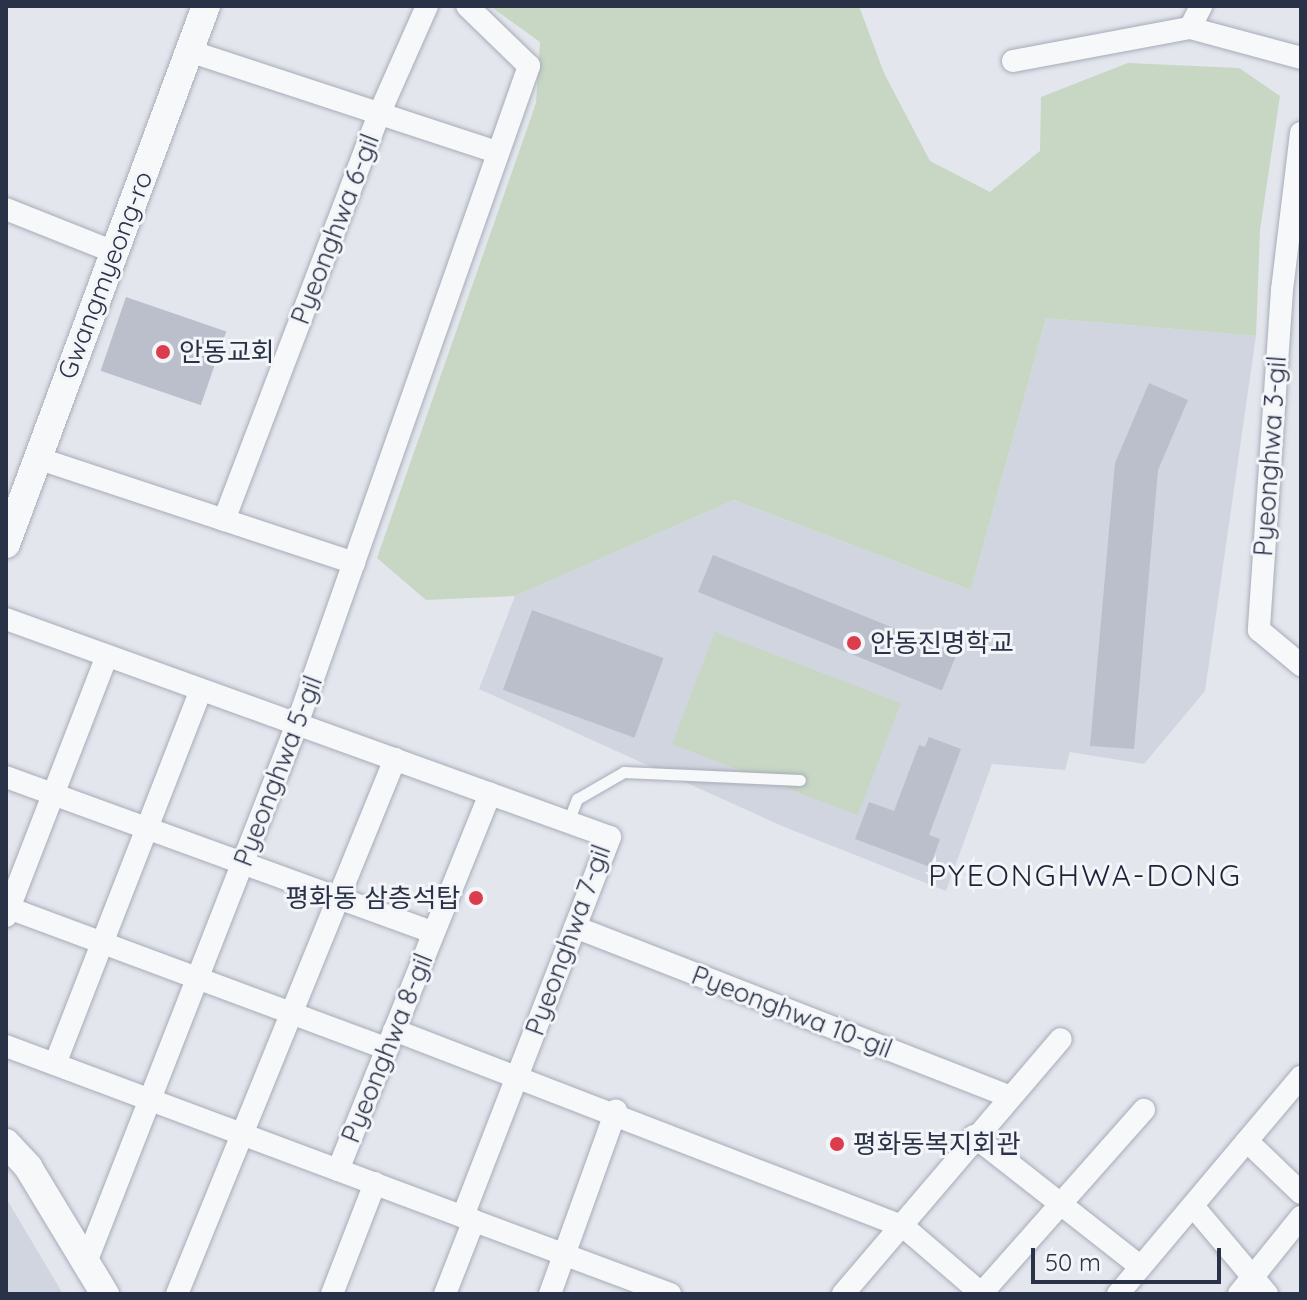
<!DOCTYPE html>
<html>
<head>
<meta charset="utf-8">
<style>
  body { margin:0 }
  #map { position:relative; width:1307px; height:1300px; overflow:hidden; background:#e3e6ed; font-family:Quicksand,"Noto Sans KR",sans-serif }
  div>[style] { position:absolute }
  .built>* { inset:0; background:#d1d5df }
  .green>* { inset:0; background:#c7d7c3; transform-origin:0 0 }
  .building>* { inset:0; background:#babfcb; transform-origin:0 0 }
  .roads { filter:drop-shadow(0 0 2px #a7acb8) drop-shadow(0 0 2px #a7acb8) }
  .service>* { height:11px; margin:-5.5px; padding:0 5.5px; transform-origin:5.5px; border-radius:5.5px; background:#f7f8fa }
  .minor>* { height:22px; margin:-11px; padding:0 11px; transform-origin:11px; border-radius:11px; background:#f7f8fa }
  .tertiary>* { height:28px; margin:-14px; padding:0 14px; transform-origin:14px; border-radius:14px; background:#f7f8fa }
  .dots>* { width:22px; height:22px; translate:-50% -50%; box-sizing:border-box; border:4px solid #f3f5f9; border-radius:50% }
  span { translate:-50% -50%; white-space:nowrap; text-align:center; line-height:1.15; -webkit-text-stroke:6px #f3f5f9; paint-order:stroke }
  .street-label { font-size:26px; color:#293247 }
  .poi-label { font-size:26px; color:#293247 }
  .left { translate:0 -50%; text-align:left }
  .right { translate:-100% -50%; text-align:right }
  .quarter-label { font-size:30px; color:#1b2338; letter-spacing:2px }
  .frame { position:absolute; inset:0; border:8px solid #293247; pointer-events:none }
  .scale { position:absolute; left:1031px; top:1248px; width:190px; height:36px; box-sizing:border-box; border:4px solid #293247; border-top:0; padding-left:10px; font-size:24px; line-height:28px; white-space:nowrap; color:#293247; -webkit-text-stroke:6px #f3f5f9; paint-order:stroke }
</style>
</head>
<body>
<div id="map">
  <div class="built">
    <div style="clip-path:polygon(1046px 318px,1256px 336px,1205px 691px,1144px 764px,1070px 752px,1065px 770px,992px 764px,946px 891px,782px 826px,479px 689px,515px 596px,734px 500px,971px 590px)"></div>
    <div style="clip-path:polygon(6px 1198px,63px 1294px,6px 1294px)"></div>
  </div>
  <div class="green">
    <div style="clip-path:polygon(490px 6px,859px 6px,884px 73px,930px 161px,990px 192px,1040px 151px,1041px 97px,1128px 63px,1239px 68px,1280px 96px,1260px 230px,1256px 336px,1046px 318px,971px 590px,734px 500px,515px 596px,426px 600px,377px 558px,536px 103px,540px 42px)"></div>
    <div style="left:715px;top:632px;width:199px;height:120px;rotate:21deg"></div>
  </div>
  <div class="building">
    <div style="left:126px;top:297px;width:106px;height:78px;rotate:19deg"></div>
    <div style="clip-path:polygon(1149px 383px,1188px 400px,1158px 470px,1134px 749px,1090px 746px,1115px 463px)"></div>
    <div style="left:713px;top:555px;width:263px;height:40px;rotate:22deg"></div>
    <div style="left:532px;top:610px;width:140px;height:85px;rotate:20deg"></div>
    <div style="clip-path:polygon(929px 737px,961px 749px,929px 835px,940px 839px,930px 867px,855px 839px,869px 802px,894px 811px,919px 745px,925px 747px)"></div>
  </div>
  <div class="roads">
    <div class="service">
      <div style="left:568px;top:822px;width:25px;rotate:-69deg"></div>
      <div style="left:577px;top:799px;width:54px;rotate:-29.9deg"></div>
      <div style="left:624px;top:772px;width:176px;rotate:2.6deg"></div>
    </div>
    <div class="minor">
      <div style="left:1190px;top:28px;width:25px;rotate:-63deg"></div>
      <div style="left:189px;top:51px;width:323px;rotate:18.2deg"></div>
      <div style="left:1013px;top:61px;width:180px;rotate:-10.6deg"></div>
      <div style="left:1190px;top:28px;width:115px;rotate:15.1deg"></div>
      <div style="left:1301px;top:133px;width:158px;rotate:96.9deg"></div>
      <div style="left:1282px;top:290px;width:341px;rotate:93.9deg"></div>
      <div style="left:1259px;top:630px;width:55px;rotate:39.8deg"></div>
      <div style="left:6px;top:209px;width:116px;rotate:21.7deg"></div>
      <div style="left:37px;top:458px;width:334px;rotate:18.3deg"></div>
      <div style="left:224px;top:520px;width:437px;rotate:-69.1deg"></div>
      <div style="left:380px;top:112px;width:116px;rotate:-66.1deg"></div>
      <div style="left:6px;top:619px;width:642px;rotate:19.85deg"></div>
      <div style="left:610px;top:837px;width:407px;rotate:111.2deg"></div>
      <div style="left:6px;top:777px;width:454px;rotate:20deg"></div>
      <div style="left:6px;top:907px;width:407px;rotate:20.4deg"></div>
      <div style="left:6px;top:916px;width:279px;rotate:-68.8deg"></div>
      <div style="left:575px;top:927px;width:465px;rotate:21.3deg"></div>
      <div style="left:394px;top:1030px;width:547px;rotate:21.12deg"></div>
      <div style="left:904px;top:1227px;width:103px;rotate:40.7deg"></div>
      <div style="left:6px;top:1046px;width:709px;rotate:20.48deg"></div>
      <div style="left:55px;top:1064px;width:401px;rotate:-68.7deg"></div>
      <div style="left:974px;top:1136px;width:212px;rotate:38.1deg"></div>
      <div style="left:1247px;top:1141px;width:75px;rotate:43.9deg"></div>
      <div style="left:338px;top:1170px;width:406px;rotate:-68deg"></div>
      <div style="left:1193px;top:1206px;width:115px;rotate:49.9deg"></div>
      <div style="left:85px;top:1265px;width:581px;rotate:-68.6deg"></div>
      <div style="left:297px;top:724px;width:698px;rotate:-70.58deg"></div>
      <div style="left:529px;top:66px;width:86px;rotate:-135.9deg"></div>
      <div style="left:177px;top:1294px;width:578px;rotate:-67.83deg"></div>
      <div style="left:332px;top:1294px;width:119px;rotate:-68.8deg"></div>
      <div style="left:445px;top:1294px;width:79px;rotate:-68.6deg"></div>
      <div style="left:550px;top:1294px;width:195px;rotate:-70.2deg"></div>
      <div style="left:843px;top:1294px;width:335px;rotate:-49.5deg"></div>
      <div style="left:981px;top:1294px;width:246px;rotate:-48.5deg"></div>
      <div style="left:1118px;top:1294px;width:284px;rotate:-49.9deg"></div>
      <div style="left:1239px;top:1294px;width:99px;rotate:-51.2deg"></div>
    </div>
    <div class="tertiary">
      <div style="left:6px;top:544px;width:574px;rotate:-69.61deg"></div>
      <div style="left:6px;top:1143px;width:33px;rotate:47deg"></div>
      <div style="left:28px;top:1167px;width:149px;rotate:58.8deg"></div>
    </div>
  </div>
  <div class="dots">
    <div style="left:163px;top:352px;background:#dc3d4c"></div>
    <div style="left:854px;top:643px;background:#dc3d4c"></div>
    <div style="left:476px;top:898px;background:#dc3d4c"></div>
    <div style="left:837px;top:1144px;background:#dc3d4c"></div>
  </div>
  <div class="street-label">
    <span style="left:335px;top:229px;rotate:-69deg">Pyeonghwa 6-gil</span>
    <span style="left:105px;top:275px;rotate:-69deg">Gwangmyeong-ro</span>
    <span style="left:1270px;top:456px;rotate:-86deg">Pyeonghwa 3-gil</span>
    <span style="left:278px;top:771px;rotate:-69deg">Pyeonghwa 5-gil</span>
    <span style="left:568px;top:940px;rotate:-70deg">Pyeonghwa 7-gil</span>
    <span style="left:792px;top:1012px;rotate:21deg">Pyeonghwa 10-gil</span>
    <span style="left:387px;top:1048px;rotate:-68deg">Pyeonghwa 8-gil</span>
  </div>
  <div class="poi-label">
    <span class="left" style="left:179px;top:352px">안동교회</span>
    <span class="left" style="left:870px;top:643px">안동진명학교</span>
    <span class="right" style="left:460px;top:898px">평화동 삼층석탑</span>
    <span class="left" style="left:853px;top:1144px">평화동복지회관</span>
  </div>
  <div class="quarter-label">
    <span style="left:1085px;top:875px">PYEONGHWA-DONG</span>
  </div>
  <div class="frame"></div>
  <div class="scale">50 m</div>
</div>
</body>
</html>
